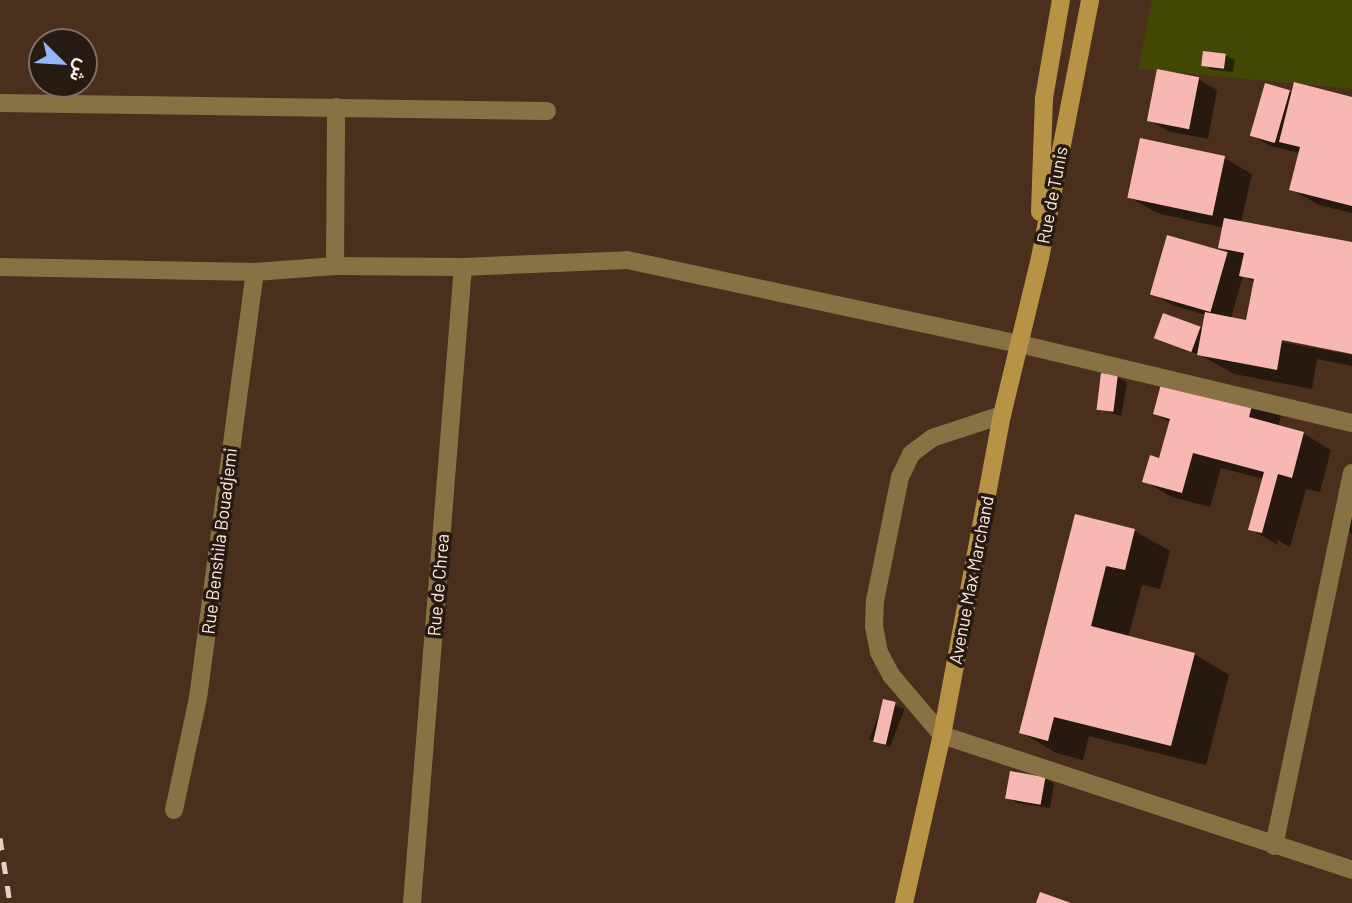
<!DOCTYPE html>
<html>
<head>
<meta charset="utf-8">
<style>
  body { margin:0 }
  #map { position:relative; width:1352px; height:903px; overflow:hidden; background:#4a2f1d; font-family:Barlow,Vazirmatn,sans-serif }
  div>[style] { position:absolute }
  .green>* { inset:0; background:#424704 }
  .shadow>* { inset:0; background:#0007; transform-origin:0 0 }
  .building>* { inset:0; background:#f8b7b2; transform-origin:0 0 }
  .lane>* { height:18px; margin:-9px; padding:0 9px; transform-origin:9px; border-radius:9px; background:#887244 }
  .street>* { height:18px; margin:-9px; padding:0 9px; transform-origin:9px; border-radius:9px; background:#887244 }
  .secondary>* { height:18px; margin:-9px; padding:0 9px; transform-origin:9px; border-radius:9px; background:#b79345 }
  .rail>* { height:5px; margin-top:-2.5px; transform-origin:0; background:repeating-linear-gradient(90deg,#e5d1c5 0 12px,transparent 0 24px) }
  span { translate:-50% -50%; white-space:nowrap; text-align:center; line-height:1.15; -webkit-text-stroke:7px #271a12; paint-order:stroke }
  .street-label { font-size:18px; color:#feece1 }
  .north { position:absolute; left:28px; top:28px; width:70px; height:70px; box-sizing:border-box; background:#271a12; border:2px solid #7d6e65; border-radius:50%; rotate:114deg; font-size:19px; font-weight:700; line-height:28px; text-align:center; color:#feece1 }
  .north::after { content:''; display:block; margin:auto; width:24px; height:32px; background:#93b7fd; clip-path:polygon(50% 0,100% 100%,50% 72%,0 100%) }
</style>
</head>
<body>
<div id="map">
  <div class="green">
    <div style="clip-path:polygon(1152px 0,1352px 0,1352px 89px,1138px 69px)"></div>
  </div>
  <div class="shadow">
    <div style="clip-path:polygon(1225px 55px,1235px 60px,1233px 72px,1212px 70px,1203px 65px)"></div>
    <div style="clip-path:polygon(1198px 79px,1217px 90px,1208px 139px,1168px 131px,1149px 120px)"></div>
    <div style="clip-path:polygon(1289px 92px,1352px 99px,1352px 213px,1319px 205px,1291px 189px,1300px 153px,1270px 146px,1251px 135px)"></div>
    <div style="clip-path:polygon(evenodd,1224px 158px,1252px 174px,1241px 222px,1352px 244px,1352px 352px,1281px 338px,1281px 342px,1352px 355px,1352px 366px,1317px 359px,1312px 389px,1234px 374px,1202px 356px,1156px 337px,1164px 315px,1203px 330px,1206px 315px,1172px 305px,1153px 294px,1169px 237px,1230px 253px,1220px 247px,1224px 228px,1157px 213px,1129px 197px,1224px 158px,1243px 276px,1255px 283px,1247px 322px,1231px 318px,1243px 276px)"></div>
    <div style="clip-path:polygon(1117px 377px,1127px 382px,1121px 416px,1096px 408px)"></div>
    <div style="clip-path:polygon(1253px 400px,1281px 416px,1278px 427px,1304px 434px,1331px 450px,1320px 492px,1306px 489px,1290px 547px,1277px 540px,1278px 545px,1250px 529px,1264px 479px,1221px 468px,1210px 507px,1172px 497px,1144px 481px,1160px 460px,1171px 423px,1155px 414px)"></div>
    <div style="clip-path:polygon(1352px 461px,1352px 534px,1340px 527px)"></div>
    <div style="clip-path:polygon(1076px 516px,1135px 531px,1170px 551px,1160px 589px,1142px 585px,1128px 638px,1194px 654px,1229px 675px,1206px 765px,1089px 736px,1083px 760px,1056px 753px,1021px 732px)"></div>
    <div style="left:884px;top:701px;width:22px;height:41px;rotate:21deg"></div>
    <div style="clip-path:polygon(1012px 773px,1045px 778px,1054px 784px,1050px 808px,1017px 803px,1008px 798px)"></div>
  </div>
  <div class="building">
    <div style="left:1203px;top:51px;width:23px;height:15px;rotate:7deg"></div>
    <div style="left:1157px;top:69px;width:43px;height:53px;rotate:11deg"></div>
    <div style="clip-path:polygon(1294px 82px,1352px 97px,1352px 206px,1289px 190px,1300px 147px,1279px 142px)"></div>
    <div style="left:1265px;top:83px;width:26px;height:55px;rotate:16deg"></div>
    <div style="left:1140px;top:138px;width:87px;height:61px;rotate:12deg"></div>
    <div style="clip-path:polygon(1224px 218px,1352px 242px,1352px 354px,1282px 340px,1277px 370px,1197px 355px,1205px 312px,1246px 320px,1254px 279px,1239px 276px,1244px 253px,1218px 248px)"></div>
    <div style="left:1167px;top:235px;width:63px;height:62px;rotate:16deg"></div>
    <div style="left:1163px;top:313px;width:40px;height:27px;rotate:20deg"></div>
    <div style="left:1101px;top:373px;width:17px;height:37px;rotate:7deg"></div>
    <div style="clip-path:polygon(1164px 373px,1254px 398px,1249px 417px,1304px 432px,1292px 478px,1278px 474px,1262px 533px,1248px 530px,1264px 472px,1193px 453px,1182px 493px,1142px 482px,1150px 455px,1159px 458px,1170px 419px,1153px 414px)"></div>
    <div style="clip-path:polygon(1075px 514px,1135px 529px,1125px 570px,1106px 566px,1091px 626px,1195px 653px,1171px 746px,1054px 717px,1048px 741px,1019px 733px)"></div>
    <div style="left:883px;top:699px;width:13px;height:44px;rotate:13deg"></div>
    <div style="left:1010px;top:771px;width:36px;height:28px;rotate:10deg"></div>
    <div style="clip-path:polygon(1040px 892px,1071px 903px,1036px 903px)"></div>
  </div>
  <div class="lane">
    <div style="left:942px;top:735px;width:79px;rotate:-130.4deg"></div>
    <div style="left:891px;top:675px;width:26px;rotate:-118deg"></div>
    <div style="left:879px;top:652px;width:26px;rotate:-101deg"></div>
    <div style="left:874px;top:626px;width:25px;rotate:-88deg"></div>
    <div style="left:875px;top:601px;width:126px;rotate:-78.6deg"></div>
    <div style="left:900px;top:477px;width:25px;rotate:-64deg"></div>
    <div style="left:911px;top:454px;width:26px;rotate:-37deg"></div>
    <div style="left:932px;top:438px;width:74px;rotate:-18.2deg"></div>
  </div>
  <div class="street">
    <div style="left:0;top:103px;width:547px;rotate:0.84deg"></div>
    <div style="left:335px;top:266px;width:159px;rotate:-89.6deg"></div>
    <div style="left:0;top:267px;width:255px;rotate:1.1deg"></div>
    <div style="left:255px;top:272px;width:80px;rotate:-4.3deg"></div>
    <div style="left:335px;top:266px;width:128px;rotate:0.4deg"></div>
    <div style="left:463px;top:267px;width:164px;rotate:-2.4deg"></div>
    <div style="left:627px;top:260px;width:402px;rotate:12.1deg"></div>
    <div style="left:1020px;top:344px;width:341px;rotate:13.4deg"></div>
    <div style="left:942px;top:735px;width:432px;rotate:18.2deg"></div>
    <div style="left:174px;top:810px;width:115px;rotate:-77.9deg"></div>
    <div style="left:198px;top:698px;width:430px;rotate:-82.4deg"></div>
    <div style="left:1274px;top:846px;width:381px;rotate:-78.2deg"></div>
    <div style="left:412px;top:903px;width:638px;rotate:-85.42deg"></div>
  </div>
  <div class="secondary">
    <div style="left:1040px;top:212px;width:114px;rotate:-88deg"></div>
    <div style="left:1044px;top:98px;width:99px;rotate:-80.2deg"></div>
    <div style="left:904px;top:903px;width:172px;rotate:-77.3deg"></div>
    <div style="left:942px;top:735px;width:326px;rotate:-79.4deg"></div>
    <div style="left:1002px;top:415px;width:162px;rotate:-76.4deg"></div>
    <div style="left:1040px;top:258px;width:263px;rotate:-79deg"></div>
  </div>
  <div class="rail">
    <div style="left:0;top:838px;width:66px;rotate:81.3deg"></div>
  </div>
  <div class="street-label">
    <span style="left:1052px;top:195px;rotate:-79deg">Rue de Tunis</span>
    <span style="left:219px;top:541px;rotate:-83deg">Rue Benshila Bouadjemi</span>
    <span style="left:971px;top:580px;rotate:-79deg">Avenue Max Marchand</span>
    <span style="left:438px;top:585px;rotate:-85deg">Rue de Chrea</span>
  </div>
  <div class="north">ش</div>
</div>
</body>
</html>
